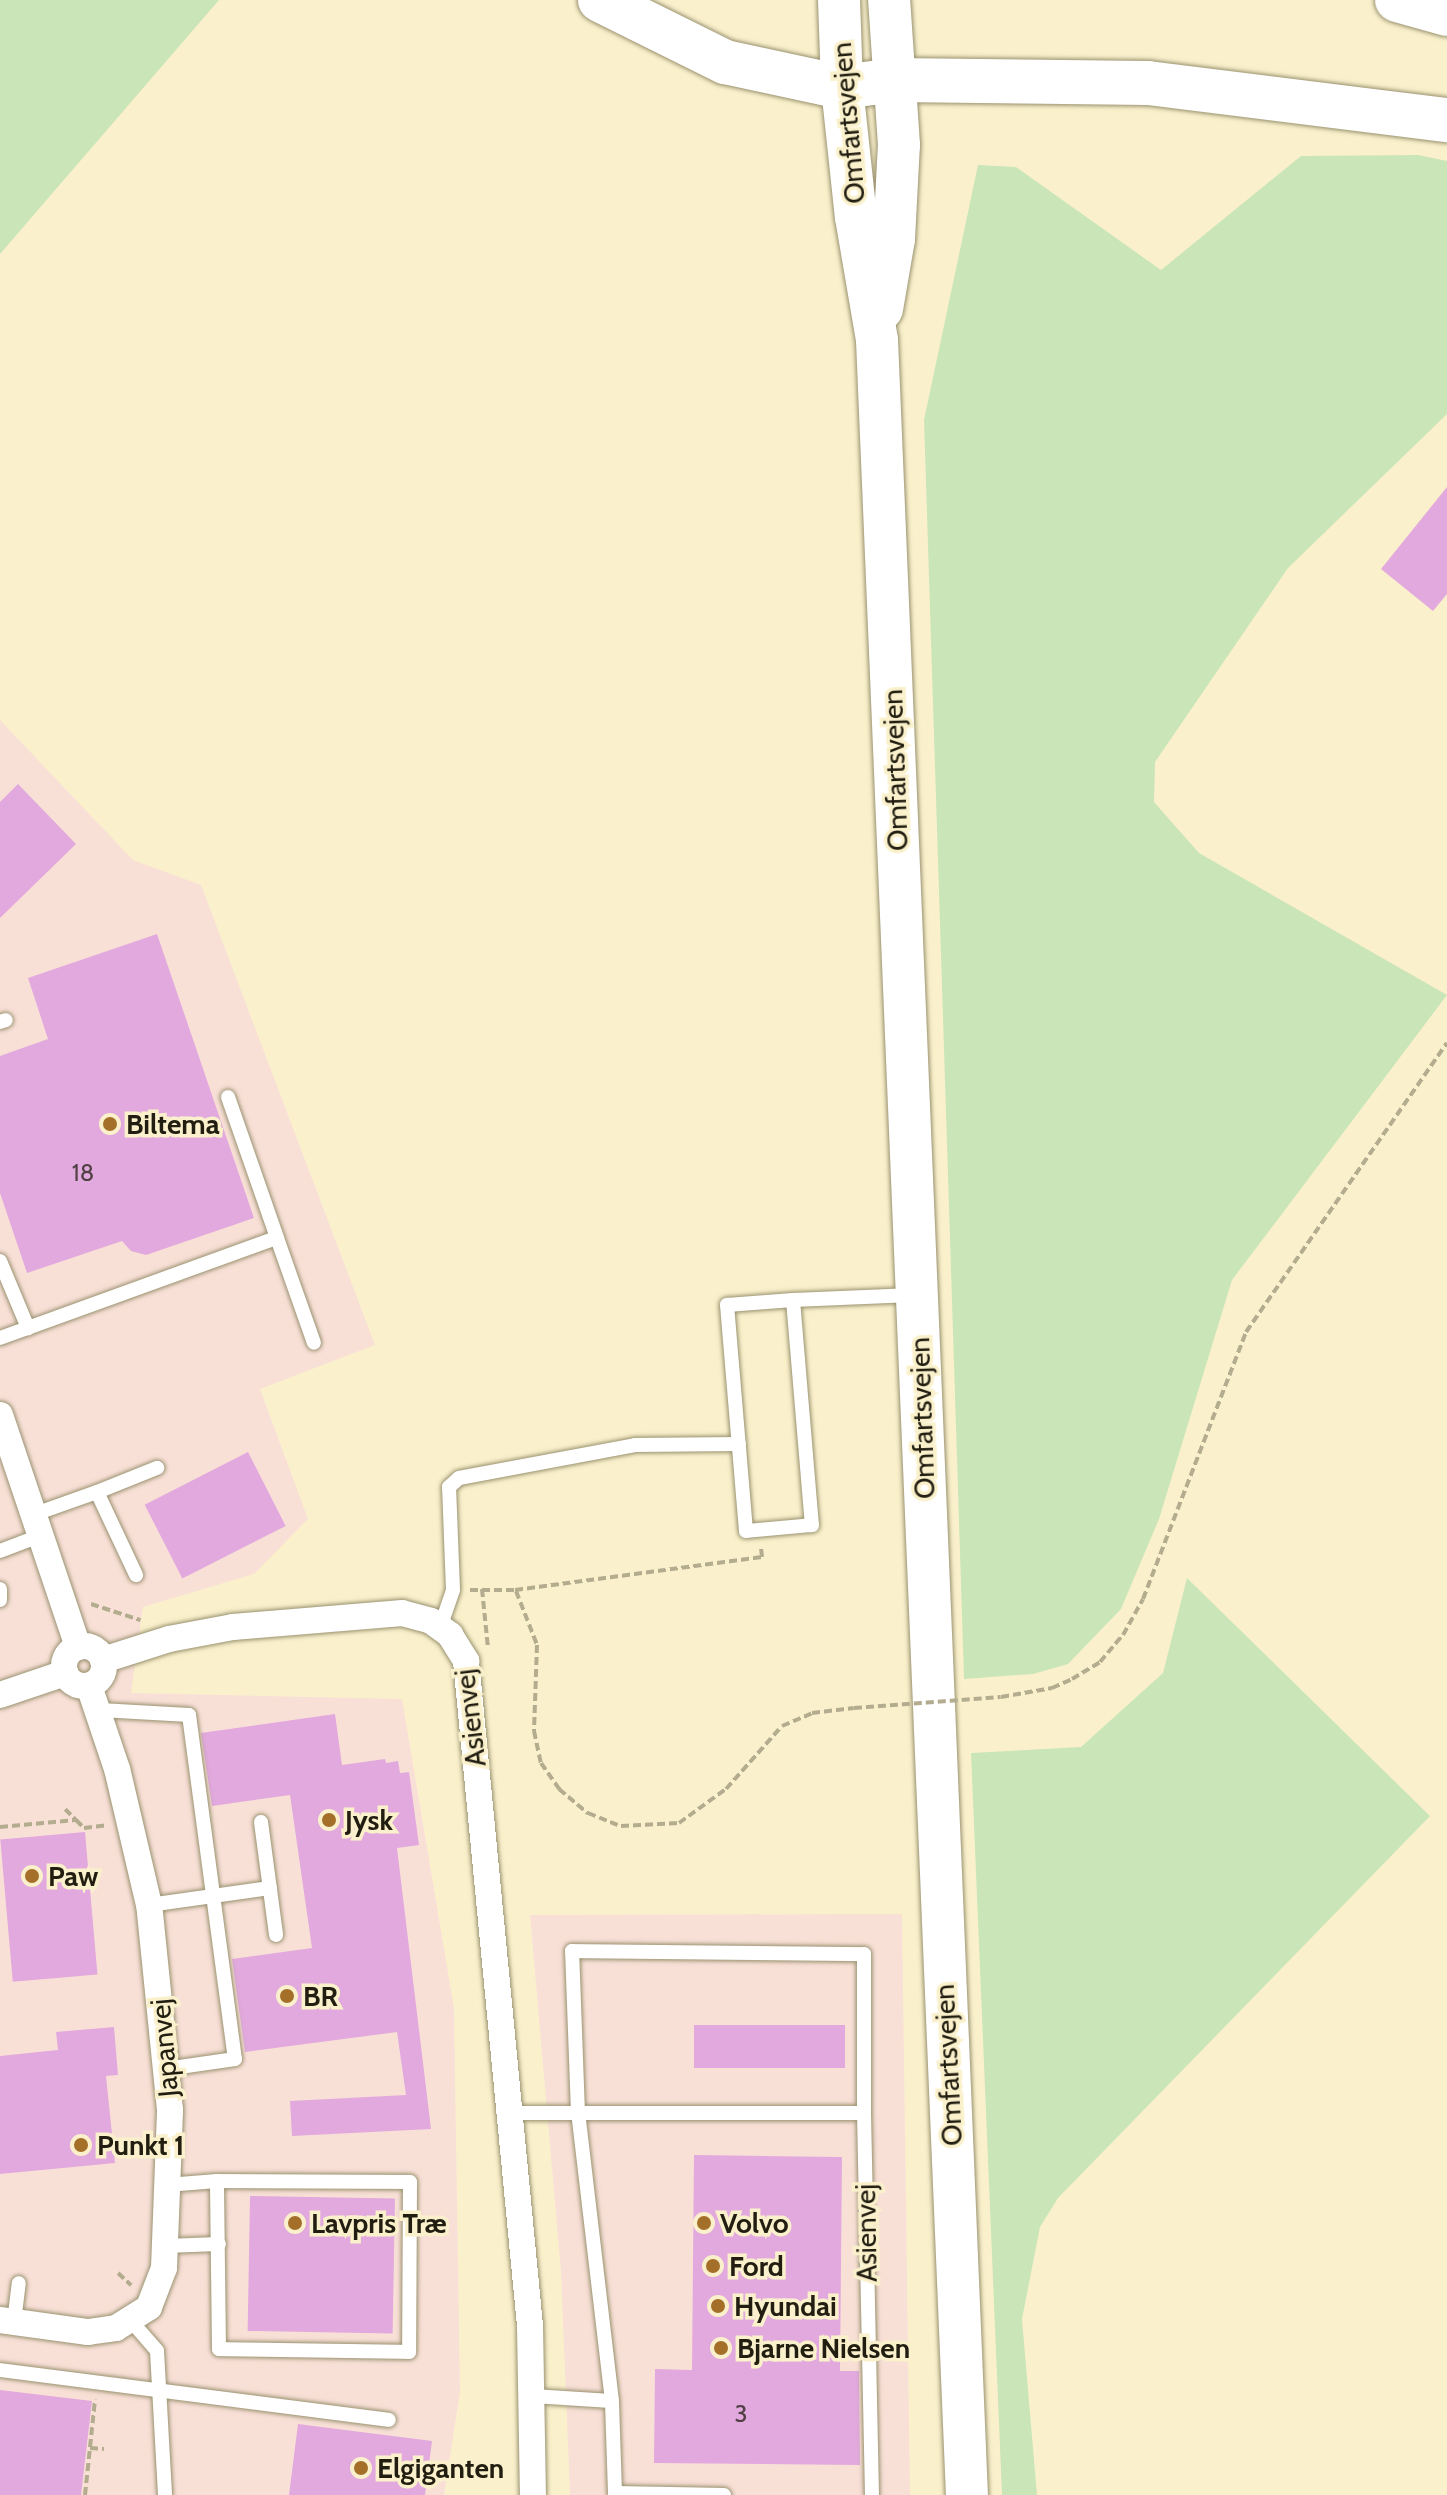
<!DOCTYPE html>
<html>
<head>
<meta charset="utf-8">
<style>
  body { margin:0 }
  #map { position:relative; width:1447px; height:2495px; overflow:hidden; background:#faf1cc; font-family:Cabin,sans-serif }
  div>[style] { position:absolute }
  .commercial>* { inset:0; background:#f9e0d7 }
  .green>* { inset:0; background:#cae5b8 }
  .building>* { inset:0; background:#e1a9dd; transform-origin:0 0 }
  .path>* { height:4px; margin-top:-2px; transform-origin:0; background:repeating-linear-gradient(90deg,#b3ac8f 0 8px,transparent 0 12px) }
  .roads { filter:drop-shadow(0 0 2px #9a9270) drop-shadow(0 0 2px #9a9270) }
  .lane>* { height:14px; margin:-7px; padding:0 7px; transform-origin:7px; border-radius:7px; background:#fff }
  .street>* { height:26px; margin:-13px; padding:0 13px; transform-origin:13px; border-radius:13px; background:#fff }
  .street>.ring { margin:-13px; padding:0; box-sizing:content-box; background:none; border:26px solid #fff; border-radius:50% }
  .primary>* { height:42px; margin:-21px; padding:0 21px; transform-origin:21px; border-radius:21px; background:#fff }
  .highway>* { height:44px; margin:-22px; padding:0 22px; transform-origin:22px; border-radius:22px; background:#fff }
  .path-bridge>* { height:4px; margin-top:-2px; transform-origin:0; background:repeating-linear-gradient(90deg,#b3ac8f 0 8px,transparent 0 12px) }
  .dots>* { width:22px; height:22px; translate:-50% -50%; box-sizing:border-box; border:4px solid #faf1cc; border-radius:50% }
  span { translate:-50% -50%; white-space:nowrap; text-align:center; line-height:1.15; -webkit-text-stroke:7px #faf1cc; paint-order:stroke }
  .number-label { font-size:24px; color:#514043 }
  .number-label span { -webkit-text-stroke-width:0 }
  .street-label { font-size:28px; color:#211d10 }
  .poi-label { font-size:28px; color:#211d10; font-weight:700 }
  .left { translate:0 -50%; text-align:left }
</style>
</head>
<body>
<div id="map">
  <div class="commercial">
    <div style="clip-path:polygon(0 720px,133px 860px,201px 885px,375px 1345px,260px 1389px,308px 1519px,254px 1574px,143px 1607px,131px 1693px,402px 1699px,454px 2008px,460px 2392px,444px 2495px,0 2495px)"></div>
    <div style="clip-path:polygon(902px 1914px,910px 2495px,570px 2495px,561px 2272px,530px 1915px)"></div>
  </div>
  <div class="green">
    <div style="clip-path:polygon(0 0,219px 0,0 254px)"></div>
    <div style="clip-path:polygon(1418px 155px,1447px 161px,1447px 414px,1288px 568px,1155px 762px,1154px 802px,1199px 853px,1447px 995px,1232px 1280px,1159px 1519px,1121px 1609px,1068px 1664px,1033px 1674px,964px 1679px,924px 420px,978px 165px,1016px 167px,1161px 270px,1301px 156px)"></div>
    <div style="clip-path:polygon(1187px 1578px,1430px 1816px,1058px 2198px,1040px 2227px,1022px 2319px,1037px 2495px,1002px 2495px,971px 1753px,1081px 1747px,1163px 1673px)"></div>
  </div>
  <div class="building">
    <div style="clip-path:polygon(1447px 487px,1447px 594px,1433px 611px,1381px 569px)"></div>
    <div style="clip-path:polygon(18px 784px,76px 844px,0 918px,0 802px)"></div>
    <div style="clip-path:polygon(157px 934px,254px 1218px,146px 1255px,131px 1251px,122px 1241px,27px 1273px,0 1193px,0 1056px,48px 1039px,28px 978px)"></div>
    <div style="left:248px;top:1452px;width:83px;height:116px;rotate:63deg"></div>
    <div style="clip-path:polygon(335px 1714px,342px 1765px,385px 1759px,386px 1763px,398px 1761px,400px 1773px,409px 1772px,419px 1845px,397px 1848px,431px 2129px,292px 2136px,290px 2101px,406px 2095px,397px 2032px,245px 2052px,232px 1959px,312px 1948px,290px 1795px,212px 1806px,201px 1733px)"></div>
    <div style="left:85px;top:1832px;width:143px;height:85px;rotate:85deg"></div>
    <div style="left:694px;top:2025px;width:151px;height:43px"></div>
    <div style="clip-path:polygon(114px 2027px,118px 2075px,106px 2076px,115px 2163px,0 2174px,0 2056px,58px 2050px,56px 2032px)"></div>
    <div style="clip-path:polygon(694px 2155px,842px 2157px,840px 2371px,859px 2371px,860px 2465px,654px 2463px,655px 2369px,692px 2370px)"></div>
    <div style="left:250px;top:2196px;width:145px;height:135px;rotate:1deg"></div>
    <div style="clip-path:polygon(0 2390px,92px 2401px,81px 2495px,0 2495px)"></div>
    <div style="clip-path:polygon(298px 2424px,432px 2441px,425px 2495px,289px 2495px)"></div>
  </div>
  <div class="path">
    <div style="left:482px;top:1589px;width:59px;rotate:84.2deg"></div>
    <div style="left:470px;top:1590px;width:45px"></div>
    <div style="left:515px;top:1590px;width:249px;rotate:-7.6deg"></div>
    <div style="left:762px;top:1557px;width:9px;rotate:-96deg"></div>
    <div style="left:516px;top:1591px;width:58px;rotate:68.7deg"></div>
    <div style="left:537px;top:1645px;width:86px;rotate:92deg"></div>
    <div style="left:534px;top:1731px;width:33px;rotate:78deg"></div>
    <div style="left:541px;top:1763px;width:32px;rotate:55deg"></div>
    <div style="left:559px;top:1789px;width:38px;rotate:40deg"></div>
    <div style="left:588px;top:1813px;width:35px;rotate:22deg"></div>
    <div style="left:621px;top:1826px;width:58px;rotate:-3deg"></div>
    <div style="left:679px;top:1823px;width:58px;rotate:-35.9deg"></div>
    <div style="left:726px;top:1789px;width:84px;rotate:-48.4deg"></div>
    <div style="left:782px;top:1726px;width:33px;rotate:-23deg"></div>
    <div style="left:812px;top:1713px;width:42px;rotate:-6.8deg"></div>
    <div style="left:91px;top:1604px;width:52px;rotate:18.1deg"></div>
    <div style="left:1001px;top:1697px;width:52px;rotate:-10deg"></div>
    <div style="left:1052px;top:1688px;width:22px;rotate:-24deg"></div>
    <div style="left:1072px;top:1679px;width:33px;rotate:-31deg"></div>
    <div style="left:1100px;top:1662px;width:35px;rotate:-50deg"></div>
    <div style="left:1123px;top:1635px;width:41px;rotate:-60.9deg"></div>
    <div style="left:1143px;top:1599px;width:286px;rotate:-68.9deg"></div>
    <div style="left:1246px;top:1332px;width:352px;rotate:-55.2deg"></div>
    <div style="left:65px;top:1809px;width:16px;rotate:45deg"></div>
    <div style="left:0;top:1827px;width:76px;rotate:-5.3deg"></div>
    <div style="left:76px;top:1820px;width:11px;rotate:45deg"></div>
    <div style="left:84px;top:1828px;width:23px;rotate:-7deg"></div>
    <div style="left:118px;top:2273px;width:18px;rotate:43deg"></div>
    <div style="left:90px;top:2448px;width:14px;rotate:4deg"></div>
    <div style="left:85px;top:2495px;width:96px;rotate:-84deg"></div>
  </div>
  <div class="roads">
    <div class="lane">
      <div style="left:0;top:1022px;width:6px;rotate:-18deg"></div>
      <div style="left:228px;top:1097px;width:149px;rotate:70.8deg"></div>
      <div style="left:0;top:1261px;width:73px;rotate:67.3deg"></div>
      <div style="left:793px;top:1300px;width:226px;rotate:85.2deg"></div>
      <div style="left:812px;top:1525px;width:66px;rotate:174.8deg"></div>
      <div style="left:746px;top:1531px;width:227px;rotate:-94.8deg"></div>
      <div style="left:727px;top:1305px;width:66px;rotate:-4.3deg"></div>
      <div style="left:793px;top:1300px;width:120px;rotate:-2.4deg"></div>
      <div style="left:0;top:1338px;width:294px;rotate:-19.9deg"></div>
      <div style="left:277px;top:1238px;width:111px;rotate:70.6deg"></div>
      <div style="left:97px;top:1492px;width:65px;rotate:-21.8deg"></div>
      <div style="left:35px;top:1514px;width:66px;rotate:-19.5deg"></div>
      <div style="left:97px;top:1492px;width:92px;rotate:64.8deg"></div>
      <div style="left:0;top:1551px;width:45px;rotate:-20.9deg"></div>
      <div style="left:0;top:1589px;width:11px;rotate:90deg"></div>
      <div style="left:440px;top:1628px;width:40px;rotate:-71.1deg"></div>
      <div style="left:453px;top:1590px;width:103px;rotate:-92.2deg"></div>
      <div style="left:449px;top:1487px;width:13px;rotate:-42deg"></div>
      <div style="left:459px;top:1478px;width:179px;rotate:-10.6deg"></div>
      <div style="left:635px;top:1445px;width:104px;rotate:-0.6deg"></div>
      <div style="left:100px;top:1710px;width:89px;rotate:3.2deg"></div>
      <div style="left:189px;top:1715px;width:347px;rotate:82.4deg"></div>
      <div style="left:235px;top:2059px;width:70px;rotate:171.8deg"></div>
      <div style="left:261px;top:1822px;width:114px;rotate:82.4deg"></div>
      <div style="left:149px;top:1905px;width:122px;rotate:-8deg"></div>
      <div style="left:510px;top:2113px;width:354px"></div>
      <div style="left:864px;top:2113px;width:382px;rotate:88.8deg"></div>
      <div style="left:167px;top:2185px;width:50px;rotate:-4.6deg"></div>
      <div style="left:217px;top:2181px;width:193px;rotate:0.3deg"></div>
      <div style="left:410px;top:2182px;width:170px;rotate:90.3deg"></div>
      <div style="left:409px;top:2352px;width:190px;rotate:-179.1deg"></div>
      <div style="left:219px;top:2349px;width:168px;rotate:-90.7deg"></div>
      <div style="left:165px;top:2246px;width:54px;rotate:-2.1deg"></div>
      <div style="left:14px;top:2322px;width:39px;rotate:-83deg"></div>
      <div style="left:132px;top:2322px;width:38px;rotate:49deg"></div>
      <div style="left:157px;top:2351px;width:144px;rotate:86.8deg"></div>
      <div style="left:0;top:2370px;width:392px;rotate:7.3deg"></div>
      <div style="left:532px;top:2396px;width:80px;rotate:3.6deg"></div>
      <div style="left:724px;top:2495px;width:109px;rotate:-178.9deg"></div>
      <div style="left:615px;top:2493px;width:92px;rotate:-91.9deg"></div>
      <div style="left:612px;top:2401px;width:290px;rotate:-96.7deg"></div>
      <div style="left:578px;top:2113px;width:162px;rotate:-92.1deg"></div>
      <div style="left:572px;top:1951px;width:292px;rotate:0.6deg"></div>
      <div style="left:864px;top:1954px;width:159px;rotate:90deg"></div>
    </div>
    <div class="street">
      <div style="left:0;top:1415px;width:245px;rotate:71.4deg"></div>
      <div class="ring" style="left:64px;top:1646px;width:14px;height:14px"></div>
      <div style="left:103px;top:1660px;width:69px;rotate:-17.7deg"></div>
      <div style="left:169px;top:1639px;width:65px;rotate:-10.6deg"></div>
      <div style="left:233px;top:1627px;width:170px;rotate:-4.7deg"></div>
      <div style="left:402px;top:1613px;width:30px;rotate:15deg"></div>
      <div style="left:431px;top:1621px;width:24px;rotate:36deg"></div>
      <div style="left:450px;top:1635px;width:31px;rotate:58deg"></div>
      <div style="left:466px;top:1661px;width:668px;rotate:84.5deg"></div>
      <div style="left:530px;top:2326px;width:169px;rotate:89deg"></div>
      <div style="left:0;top:1695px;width:69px;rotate:-18.7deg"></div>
      <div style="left:0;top:2320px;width:89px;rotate:7.8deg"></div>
      <div style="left:88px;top:2332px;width:28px;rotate:-8deg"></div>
      <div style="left:116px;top:2328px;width:39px;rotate:-32deg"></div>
      <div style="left:149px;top:2307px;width:42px;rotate:-69deg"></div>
      <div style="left:164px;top:2268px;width:158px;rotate:-87.8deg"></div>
      <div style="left:170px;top:2110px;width:206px;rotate:-95.8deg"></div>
      <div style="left:149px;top:1905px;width:140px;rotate:-103.2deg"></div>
      <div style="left:117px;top:1769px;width:88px;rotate:-108.6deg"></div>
    </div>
    <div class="primary">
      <div style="left:839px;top:0;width:87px;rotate:88deg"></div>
      <div style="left:842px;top:87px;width:131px;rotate:83.9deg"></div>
      <div style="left:856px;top:217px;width:125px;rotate:80.3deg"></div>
      <div style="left:877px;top:340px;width:2157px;rotate:87.61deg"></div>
      <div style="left:882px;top:309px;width:71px;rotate:-80.3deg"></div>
      <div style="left:894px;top:239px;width:94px;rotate:-87deg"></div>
      <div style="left:899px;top:145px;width:145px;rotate:-93.9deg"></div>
    </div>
    <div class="highway">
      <div style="left:600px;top:0;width:140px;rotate:26.4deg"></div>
      <div style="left:725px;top:62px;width:120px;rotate:12.1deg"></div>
      <div style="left:842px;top:87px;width:53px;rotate:-7.5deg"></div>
      <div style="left:895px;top:80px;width:253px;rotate:0.7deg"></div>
      <div style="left:1148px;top:83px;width:301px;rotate:7.1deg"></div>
      <div style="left:1397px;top:0;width:52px;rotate:15.6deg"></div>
    </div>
  </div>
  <div class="path-bridge">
    <div style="left:854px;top:1708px;width:147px;rotate:-4.3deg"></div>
  </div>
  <div class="dots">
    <div style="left:110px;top:1124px;background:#a46f28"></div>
    <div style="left:329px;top:1820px;background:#a46f28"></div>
    <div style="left:32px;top:1876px;background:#a46f28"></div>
    <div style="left:287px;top:1996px;background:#a46f28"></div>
    <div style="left:81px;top:2145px;background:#a46f28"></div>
    <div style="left:295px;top:2223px;background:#a46f28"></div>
    <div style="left:704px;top:2223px;background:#a46f28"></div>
    <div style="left:713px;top:2266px;background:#a46f28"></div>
    <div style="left:718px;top:2306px;background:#a46f28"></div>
    <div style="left:721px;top:2348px;background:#a46f28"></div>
    <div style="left:361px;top:2468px;background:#a46f28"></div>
  </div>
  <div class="number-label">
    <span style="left:83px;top:1173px">18</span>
    <span style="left:741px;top:2414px">3</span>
  </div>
  <div class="street-label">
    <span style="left:848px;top:123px;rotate:-95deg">Omfartsvejen</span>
    <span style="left:895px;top:770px;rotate:-92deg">Omfartsvejen</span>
    <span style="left:922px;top:1418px;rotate:-92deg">Omfartsvejen</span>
    <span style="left:470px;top:1718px;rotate:-97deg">Asienvej</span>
    <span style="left:164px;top:2048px;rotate:-95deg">Japanvej</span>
    <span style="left:948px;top:2065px;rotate:-93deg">Omfartsvejen</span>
    <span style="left:866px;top:2233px;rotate:-91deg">Asienvej</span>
  </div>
  <div class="poi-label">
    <span class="left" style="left:126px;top:1124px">Biltema</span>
    <span class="left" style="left:345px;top:1820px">Jysk</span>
    <span class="left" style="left:48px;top:1876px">Paw</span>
    <span class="left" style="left:303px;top:1996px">BR</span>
    <span class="left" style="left:97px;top:2145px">Punkt 1</span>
    <span class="left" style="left:311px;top:2223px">Lavpris Træ</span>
    <span class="left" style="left:720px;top:2223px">Volvo</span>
    <span class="left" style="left:729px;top:2266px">Ford</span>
    <span class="left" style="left:734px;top:2306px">Hyundai</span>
    <span class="left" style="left:737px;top:2348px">Bjarne Nielsen</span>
    <span class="left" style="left:377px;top:2468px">Elgiganten</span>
  </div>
</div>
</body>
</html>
